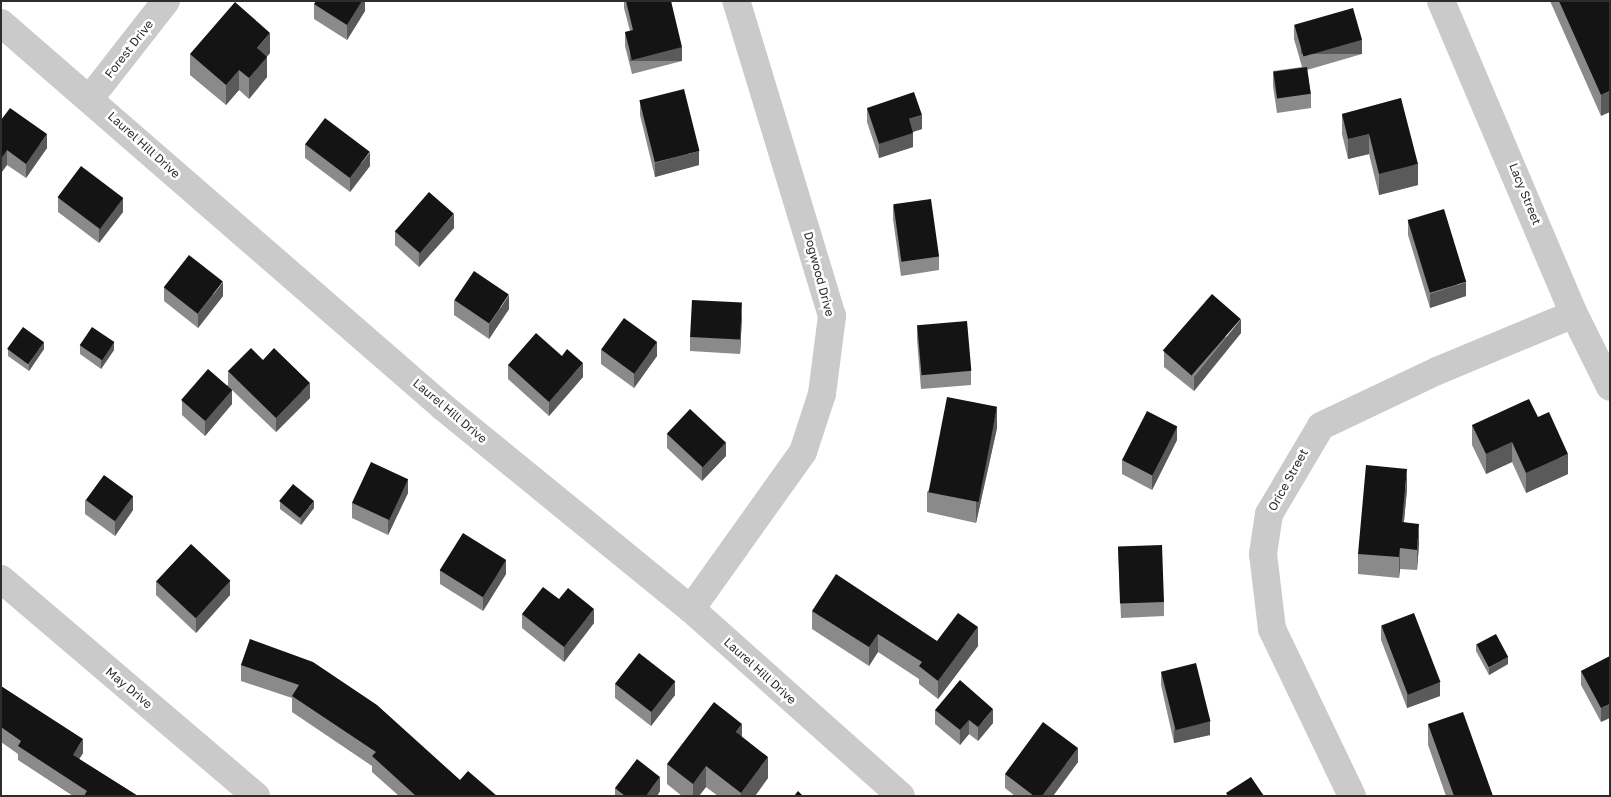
<!DOCTYPE html>
<html>
<head>
<meta charset="utf-8">
<style>
  body { margin:0 }
  #map { position:relative; width:1611px; height:797px; overflow:hidden; background:#fff; font-family:"Golos Text",sans-serif }
  div>[style] { position:absolute }
  .minor>* { height:28px; margin:-14px; padding:0 14px; transform-origin:14px; border-radius:14px; background:#cacaca }
  .wall>* { inset:0; background:#8a8a8a }
  .shaded-wall>* { inset:0; background:#5a5a5a; transform-origin:0 0 }
  .building>* { inset:0; background:#141414; transform-origin:0 0 }
  span { translate:-50% -50%; white-space:nowrap; text-align:center; line-height:1.15; -webkit-text-stroke:5px #fff; paint-order:stroke }
  .street-label { font-size:12px; color:#2d2d2d }
  .frame { position:absolute; inset:0; border:2px solid #2d2d2d; pointer-events:none }
</style>
</head>
<body>
<div id="map">
  <div class="minor">
    <div style="left:1441px;top:1px;width:340px;rotate:67deg"></div>
    <div style="left:1574px;top:314px;width:81px;rotate:63.7deg"></div>
    <div style="left:1px;top:23px;width:586px;rotate:40.98deg"></div>
    <div style="left:443px;top:407px;width:320px;rotate:39.2deg"></div>
    <div style="left:691px;top:609px;width:281px;rotate:41.7deg"></div>
    <div style="left:91px;top:97px;width:122px;rotate:-52deg"></div>
    <div style="left:1px;top:579px;width:335px;rotate:40.4deg"></div>
    <div style="left:691px;top:609px;width:193px;rotate:-54.5deg"></div>
    <div style="left:803px;top:452px;width:61px;rotate:-71.9deg"></div>
    <div style="left:822px;top:394px;width:79px;rotate:-82.7deg"></div>
    <div style="left:832px;top:316px;width:329px;rotate:-106.9deg"></div>
    <div style="left:1352px;top:796px;width:185px;rotate:-115.6deg"></div>
    <div style="left:1272px;top:629px;width:76px;rotate:-96.8deg"></div>
    <div style="left:1263px;top:554px;width:40px;rotate:-81.5deg"></div>
    <div style="left:1269px;top:514px;width:102px;rotate:-59.4deg"></div>
    <div style="left:1321px;top:426px;width:128px;rotate:-25.4deg"></div>
    <div style="left:1437px;top:371px;width:148px;rotate:-22.6deg"></div>
  </div>
  <div class="wall">
    <div style="clip-path:polygon(365px 1px,365px 11px,347px 40px,314px 19px,314px 4px)"></div>
    <div style="clip-path:polygon(624px 1px,671px 1px,682px 61px,632px 74px,625px 46px,625px 32px,630px 31px,624px 8px)"></div>
    <div style="clip-path:polygon(1550px 1px,1610px 1px,1601px 116px)"></div>
    <div style="clip-path:polygon(1294px 25px,1362px 54px,1307px 70px,1311px 94px,1311px 108px,1277px 113px,1273px 86px,1273px 71px,1302px 67px,1294px 39px)"></div>
    <div style="clip-path:polygon(270px 53px,267px 56px,267px 77px,249px 99px,239px 90px,226px 105px,190px 75px,190px 54px)"></div>
    <div style="clip-path:polygon(1401px 98px,1418px 185px,1379px 195px,1369px 154px,1348px 159px,1342px 134px,1342px 114px)"></div>
    <div style="clip-path:polygon(640px 101px,699px 165px,655px 177px,640px 115px)"></div>
    <div style="clip-path:polygon(867px 108px,922px 129px,913px 132px,913px 147px,879px 158px,867px 122px)"></div>
    <div style="clip-path:polygon(1px 120px,47px 148px,26px 178px,7px 165px,1px 173px)"></div>
    <div style="clip-path:polygon(305px 144px,370px 166px,350px 192px,305px 158px)"></div>
    <div style="clip-path:polygon(58px 198px,123px 212px,99px 243px,58px 212px)"></div>
    <div style="clip-path:polygon(893px 205px,939px 256px,939px 270px,901px 276px,893px 219px)"></div>
    <div style="clip-path:polygon(1408px 221px,1466px 296px,1430px 308px,1408px 235px)"></div>
    <div style="clip-path:polygon(454px 228px,419px 267px,395px 245px,395px 231px)"></div>
    <div style="clip-path:polygon(164px 287px,223px 296px,198px 328px,164px 301px)"></div>
    <div style="clip-path:polygon(454px 300px,509px 309px,489px 339px,454px 315px)"></div>
    <div style="clip-path:polygon(742px 317px,740px 354px,690px 351px,690px 337px)"></div>
    <div style="clip-path:polygon(917px 325px,971px 371px,971px 385px,921px 389px,917px 339px)"></div>
    <div style="clip-path:polygon(1241px 333px,1194px 391px,1164px 367px,1164px 352px)"></div>
    <div style="clip-path:polygon(80px 346px,114px 350px,101px 369px,80px 354px)"></div>
    <div style="clip-path:polygon(8px 349px,44px 349px,29px 371px,8px 356px)"></div>
    <div style="clip-path:polygon(601px 350px,657px 356px,634px 388px,601px 364px)"></div>
    <div style="clip-path:polygon(263px 360px,310px 398px,276px 432px,232px 390px,232px 404px,205px 436px,182px 415px,182px 401px,228px 385px,228px 371px)"></div>
    <div style="clip-path:polygon(508px 365px,583px 377px,549px 416px,508px 379px)"></div>
    <div style="clip-path:polygon(1538px 417px,1568px 474px,1526px 493px,1512px 462px,1486px 474px,1472px 445px,1472px 425px)"></div>
    <div style="clip-path:polygon(997px 428px,976px 523px,927px 512px,927px 492px)"></div>
    <div style="clip-path:polygon(667px 434px,726px 456px,702px 481px,667px 448px)"></div>
    <div style="clip-path:polygon(1177px 440px,1152px 490px,1122px 474px,1122px 460px)"></div>
    <div style="clip-path:polygon(1407px 489px,1404px 522px,1419px 544px,1417px 570px,1400px 569px,1399px 578px,1358px 574px,1358px 554px)"></div>
    <div style="clip-path:polygon(408px 493px,388px 535px,352px 518px,352px 503px)"></div>
    <div style="clip-path:polygon(85px 500px,133px 510px,115px 536px,85px 514px)"></div>
    <div style="clip-path:polygon(280px 502px,314px 508px,301px 525px,280px 509px)"></div>
    <div style="clip-path:polygon(1118px 547px,1164px 602px,1164px 616px,1121px 618px)"></div>
    <div style="clip-path:polygon(440px 570px,506px 574px,483px 611px,440px 584px)"></div>
    <div style="clip-path:polygon(156px 581px,230px 595px,196px 633px,156px 595px)"></div>
    <div style="clip-path:polygon(559px 599px,594px 623px,564px 662px,522px 628px,522px 614px)"></div>
    <div style="clip-path:polygon(812px 611px,937px 641px,978px 646px,938px 699px,919px 684px,919px 679px,878px 652px,869px 666px,812px 629px)"></div>
    <div style="clip-path:polygon(1381px 626px,1440px 696px,1407px 708px,1381px 640px)"></div>
    <div style="clip-path:polygon(250px 639px,460px 780px,497px 796px,399px 796px,372px 772px,372px 766px,292px 712px,292px 698px,241px 681px,241px 665px)"></div>
    <div style="clip-path:polygon(1476px 644px,1508px 664px,1489px 675px,1476px 651px)"></div>
    <div style="clip-path:polygon(1610px 656px,1601px 722px,1581px 685px,1581px 671px)"></div>
    <div style="clip-path:polygon(1161px 671px,1210px 735px,1174px 743px,1161px 685px)"></div>
    <div style="clip-path:polygon(615px 684px,675px 695px,651px 726px,615px 698px)"></div>
    <div style="clip-path:polygon(1px 686px,83px 753px,79px 759px,138px 796px,73px 796px,18px 760px,18px 754px,1px 742px)"></div>
    <div style="clip-path:polygon(935px 710px,993px 723px,978px 741px,969px 734px,960px 745px,935px 724px)"></div>
    <div style="clip-path:polygon(1428px 724px,1493px 796px,1446px 796px,1428px 745px)"></div>
    <div style="clip-path:polygon(742px 737px,768px 778px,755px 796px,718px 796px,706px 787px,699px 796px,682px 796px,667px 784px,667px 764px)"></div>
    <div style="clip-path:polygon(1078px 762px,1053px 796px,1015px 796px,1005px 788px,1005px 774px)"></div>
    <div style="clip-path:polygon(615px 788px,660px 791px,657px 796px,615px 796px)"></div>
  </div>
  <div class="shaded-wall">
    <div style="clip-path:polygon(362px 1px,365px 1px,365px 11px,347px 40px,347px 25px)"></div>
    <div style="clip-path:polygon(270px 33px,270px 53px,257px 68px,257px 48px)"></div>
    <div style="left:1362px;top:40px;width:14px;height:61px;rotate:90deg"></div>
    <div style="left:682px;top:47px;width:14px;height:52px;rotate:90deg"></div>
    <div style="clip-path:polygon(267px 57px,267px 77px,249px 99px,249px 78px)"></div>
    <div style="clip-path:polygon(239px 70px,239px 90px,226px 105px,226px 85px)"></div>
    <div style="clip-path:polygon(1610px 91px,1610px 112px,1601px 116px,1601px 95px)"></div>
    <div style="clip-path:polygon(922px 115px,922px 129px,909px 133px,909px 119px)"></div>
    <div style="clip-path:polygon(913px 133px,913px 147px,879px 158px,879px 144px)"></div>
    <div style="clip-path:polygon(47px 134px,47px 148px,26px 178px,26px 164px)"></div>
    <div style="clip-path:polygon(1369px 134px,1369px 154px,1348px 159px,1348px 139px)"></div>
    <div style="clip-path:polygon(7px 150px,7px 165px,1px 173px,1px 159px)"></div>
    <div style="clip-path:polygon(699px 151px,699px 165px,655px 177px,655px 163px)"></div>
    <div style="clip-path:polygon(370px 152px,370px 166px,350px 192px,350px 178px)"></div>
    <div style="clip-path:polygon(1418px 164px,1418px 185px,1379px 195px,1379px 174px)"></div>
    <div style="clip-path:polygon(123px 198px,123px 212px,99px 243px,99px 229px)"></div>
    <div style="clip-path:polygon(454px 214px,454px 228px,419px 267px,419px 253px)"></div>
    <div style="clip-path:polygon(223px 282px,223px 296px,198px 328px,198px 314px)"></div>
    <div style="clip-path:polygon(1466px 282px,1466px 296px,1430px 308px,1430px 294px)"></div>
    <div style="clip-path:polygon(509px 295px,509px 309px,489px 339px,489px 325px)"></div>
    <div style="clip-path:polygon(742px 303px,742px 317px,740px 354px,740px 339px)"></div>
    <div style="clip-path:polygon(1241px 319px,1241px 333px,1194px 391px,1194px 377px)"></div>
    <div style="clip-path:polygon(44px 342px,44px 349px,29px 371px,29px 364px)"></div>
    <div style="clip-path:polygon(114px 342px,114px 350px,101px 369px,101px 361px)"></div>
    <div style="clip-path:polygon(657px 342px,657px 356px,634px 388px,634px 374px)"></div>
    <div style="clip-path:polygon(583px 363px,583px 377px,549px 416px,549px 402px)"></div>
    <div style="clip-path:polygon(310px 383px,310px 398px,276px 432px,276px 418px)"></div>
    <div style="clip-path:polygon(232px 390px,232px 404px,205px 436px,205px 421px)"></div>
    <div style="clip-path:polygon(997px 407px,997px 428px,976px 523px,976px 502px)"></div>
    <div style="clip-path:polygon(1177px 426px,1177px 440px,1152px 490px,1152px 476px)"></div>
    <div style="clip-path:polygon(726px 442px,726px 456px,702px 481px,702px 467px)"></div>
    <div style="clip-path:polygon(1512px 442px,1512px 462px,1486px 474px,1486px 454px)"></div>
    <div style="clip-path:polygon(1568px 454px,1568px 474px,1526px 493px,1526px 473px)"></div>
    <div style="clip-path:polygon(1407px 469px,1407px 489px,1402px 542px,1402px 522px)"></div>
    <div style="clip-path:polygon(408px 479px,408px 493px,388px 535px,388px 520px)"></div>
    <div style="clip-path:polygon(133px 496px,133px 510px,115px 536px,115px 521px)"></div>
    <div style="clip-path:polygon(314px 501px,314px 508px,301px 525px,301px 518px)"></div>
    <div style="clip-path:polygon(1419px 524px,1419px 544px,1417px 570px,1417px 550px)"></div>
    <div style="clip-path:polygon(1400px 548px,1400px 569px,1399px 578px,1399px 557px)"></div>
    <div style="clip-path:polygon(506px 560px,506px 574px,483px 611px,483px 597px)"></div>
    <div style="clip-path:polygon(230px 581px,230px 595px,196px 633px,196px 618px)"></div>
    <div style="clip-path:polygon(594px 609px,594px 623px,564px 662px,564px 647px)"></div>
    <div style="clip-path:polygon(978px 627px,978px 646px,938px 699px,938px 681px)"></div>
    <div style="clip-path:polygon(878px 634px,878px 652px,869px 666px,869px 647px)"></div>
    <div style="clip-path:polygon(1508px 657px,1508px 664px,1489px 675px,1489px 668px)"></div>
    <div style="clip-path:polygon(675px 681px,675px 695px,651px 726px,651px 712px)"></div>
    <div style="clip-path:polygon(1440px 682px,1440px 696px,1407px 708px,1407px 694px)"></div>
    <div style="clip-path:polygon(1610px 704px,1610px 718px,1601px 722px,1601px 708px)"></div>
    <div style="clip-path:polygon(993px 709px,993px 723px,978px 741px,978px 727px)"></div>
    <div style="clip-path:polygon(969px 720px,969px 734px,960px 745px,960px 730px)"></div>
    <div style="clip-path:polygon(1210px 721px,1210px 735px,1174px 743px,1174px 729px)"></div>
    <div style="clip-path:polygon(742px 724px,742px 744px,736px 732px)"></div>
    <div style="clip-path:polygon(83px 739px,83px 753px,73px 769px,73px 755px)"></div>
    <div style="clip-path:polygon(1078px 748px,1078px 762px,1053px 796px,1042px 796px)"></div>
    <div style="clip-path:polygon(768px 757px,768px 778px,755px 796px,741px 796px,741px 793px)"></div>
    <div style="clip-path:polygon(706px 766px,706px 787px,699px 796px,693px 796px,693px 784px)"></div>
    <div style="clip-path:polygon(660px 777px,660px 791px,657px 796px,646px 796px)"></div>
  </div>
  <div class="building">
    <div style="clip-path:polygon(316px 1px,362px 1px,347px 25px,314px 4px)"></div>
    <div style="clip-path:polygon(626px 1px,671px 1px,682px 47px,632px 60px,625px 32px,633px 30px)"></div>
    <div style="clip-path:polygon(1559px 1px,1610px 1px,1610px 91px,1601px 95px)"></div>
    <div style="clip-path:polygon(235px 2px,270px 33px,257px 48px,267px 57px,249px 78px,239px 70px,226px 85px,190px 54px)"></div>
    <div style="left:1353px;top:8px;width:33px;height:61px;rotate:74deg"></div>
    <div style="left:1307px;top:67px;width:27px;height:34px;rotate:82deg"></div>
    <div style="left:684px;top:89px;width:64px;height:46px;rotate:76deg"></div>
    <div style="clip-path:polygon(914px 92px,922px 115px,909px 119px,913px 133px,879px 144px,867px 108px)"></div>
    <div style="clip-path:polygon(1401px 98px,1418px 164px,1379px 174px,1369px 134px,1348px 139px,1342px 114px)"></div>
    <div style="clip-path:polygon(10px 108px,47px 134px,26px 164px,7px 150px,1px 159px,1px 120px)"></div>
    <div style="left:325px;top:118px;width:56px;height:33px;rotate:37deg"></div>
    <div style="left:81px;top:166px;width:53px;height:39px;rotate:37deg"></div>
    <div style="left:429px;top:192px;width:33px;height:52px;rotate:41deg"></div>
    <div style="left:931px;top:199px;width:58px;height:38px;rotate:82deg"></div>
    <div style="left:1444px;top:209px;width:76px;height:38px;rotate:73deg"></div>
    <div style="left:189px;top:255px;width:43px;height:41px;rotate:38deg"></div>
    <div style="left:474px;top:271px;width:42px;height:35px;rotate:34deg"></div>
    <div style="left:1212px;top:294px;width:38px;height:75px;rotate:41deg"></div>
    <div style="left:692px;top:300px;width:50px;height:37px;rotate:3deg"></div>
    <div style="left:624px;top:318px;width:41px;height:39px;rotate:36deg"></div>
    <div style="left:967px;top:321px;width:50px;height:50px;rotate:85deg"></div>
    <div style="left:23px;top:327px;width:26px;height:27px;rotate:36deg"></div>
    <div style="left:92px;top:327px;width:27px;height:22px;rotate:34deg"></div>
    <div style="clip-path:polygon(536px 333px,562px 356px,567px 349px,583px 363px,549px 402px,508px 365px)"></div>
    <div style="clip-path:polygon(251px 348px,263px 360px,274px 348px,310px 383px,276px 418px,228px 371px)"></div>
    <div style="left:208px;top:369px;width:32px;height:41px;rotate:41deg"></div>
    <div style="left:947px;top:397px;width:51px;height:97px;rotate:11deg"></div>
    <div style="clip-path:polygon(1529px 399px,1538px 417px,1549px 412px,1568px 454px,1526px 473px,1512px 442px,1486px 454px,1472px 425px)"></div>
    <div style="left:690px;top:409px;width:49px;height:34px;rotate:43deg"></div>
    <div style="left:1147px;top:411px;width:34px;height:55px;rotate:27deg"></div>
    <div style="left:371px;top:462px;width:41px;height:45px;rotate:25deg"></div>
    <div style="clip-path:polygon(1366px 465px,1407px 469px,1402px 522px,1419px 524px,1417px 550px,1400px 548px,1399px 557px,1358px 554px)"></div>
    <div style="left:104px;top:475px;width:36px;height:31px;rotate:36deg"></div>
    <div style="left:293px;top:484px;width:27px;height:22px;rotate:39deg"></div>
    <div style="left:463px;top:533px;width:51px;height:44px;rotate:32deg"></div>
    <div style="left:191px;top:544px;width:54px;height:51px;rotate:43deg"></div>
    <div style="left:1162px;top:545px;width:57px;height:44px;rotate:88deg"></div>
    <div style="clip-path:polygon(836px 574px,937px 641px,958px 613px,978px 627px,938px 681px,919px 666px,922px 662px,878px 634px,869px 647px,812px 611px)"></div>
    <div style="clip-path:polygon(543px 587px,559px 599px,568px 588px,594px 609px,564px 647px,522px 614px)"></div>
    <div style="left:1414px;top:613px;width:74px;height:35px;rotate:69deg"></div>
    <div style="left:1496px;top:634px;width:26px;height:22px;rotate:62deg"></div>
    <div style="clip-path:polygon(250px 639px,313px 662px,377px 705px,460px 780px,468px 771px,497px 796px,416px 796px,372px 756px,376px 752px,292px 696px,299px 685px,241px 665px)"></div>
    <div style="left:639px;top:653px;width:46px;height:39px;rotate:38deg"></div>
    <div style="clip-path:polygon(1610px 656px,1610px 704px,1601px 708px,1581px 671px)"></div>
    <div style="left:1196px;top:663px;width:60px;height:36px;rotate:76deg"></div>
    <div style="clip-path:polygon(960px 680px,993px 709px,978px 727px,969px 720px,960px 730px,935px 710px)"></div>
    <div style="clip-path:polygon(1px 686px,83px 739px,73px 755px,138px 796px,84px 796px,87px 791px,18px 746px,21px 741px,1px 727px)"></div>
    <div style="clip-path:polygon(714px 702px,742px 724px,736px 732px,768px 757px,741px 793px,706px 766px,693px 784px,667px 764px)"></div>
    <div style="clip-path:polygon(1463px 712px,1493px 796px,1454px 796px,1428px 724px)"></div>
    <div style="clip-path:polygon(1043px 722px,1078px 748px,1042px 796px,1034px 796px,1005px 774px)"></div>
    <div style="clip-path:polygon(637px 759px,660px 777px,646px 796px,625px 796px,615px 788px)"></div>
    <div style="clip-path:polygon(1251px 777px,1264px 796px,1228px 796px,1226px 793px)"></div>
    <div style="clip-path:polygon(798px 791px,803px 796px,794px 796px)"></div>
  </div>
  <div class="street-label">
    <span style="left:129px;top:49px;rotate:-52deg">Forest Drive</span>
    <span style="left:144px;top:145px;rotate:42deg">Laurel Hill Drive</span>
    <span style="left:1525px;top:194px;rotate:68deg">Lacy Street</span>
    <span style="left:819px;top:274px;rotate:75deg">Dogwood Drive</span>
    <span style="left:450px;top:411px;rotate:40deg">Laurel Hill Drive</span>
    <span style="left:1288px;top:480px;rotate:-61deg">Orice Street</span>
    <span style="left:760px;top:671px;rotate:42deg">Laurel Hill Drive</span>
    <span style="left:129px;top:688px;rotate:40deg">May Drive</span>
  </div>
  <div class="frame"></div>
</div>
</body>
</html>
